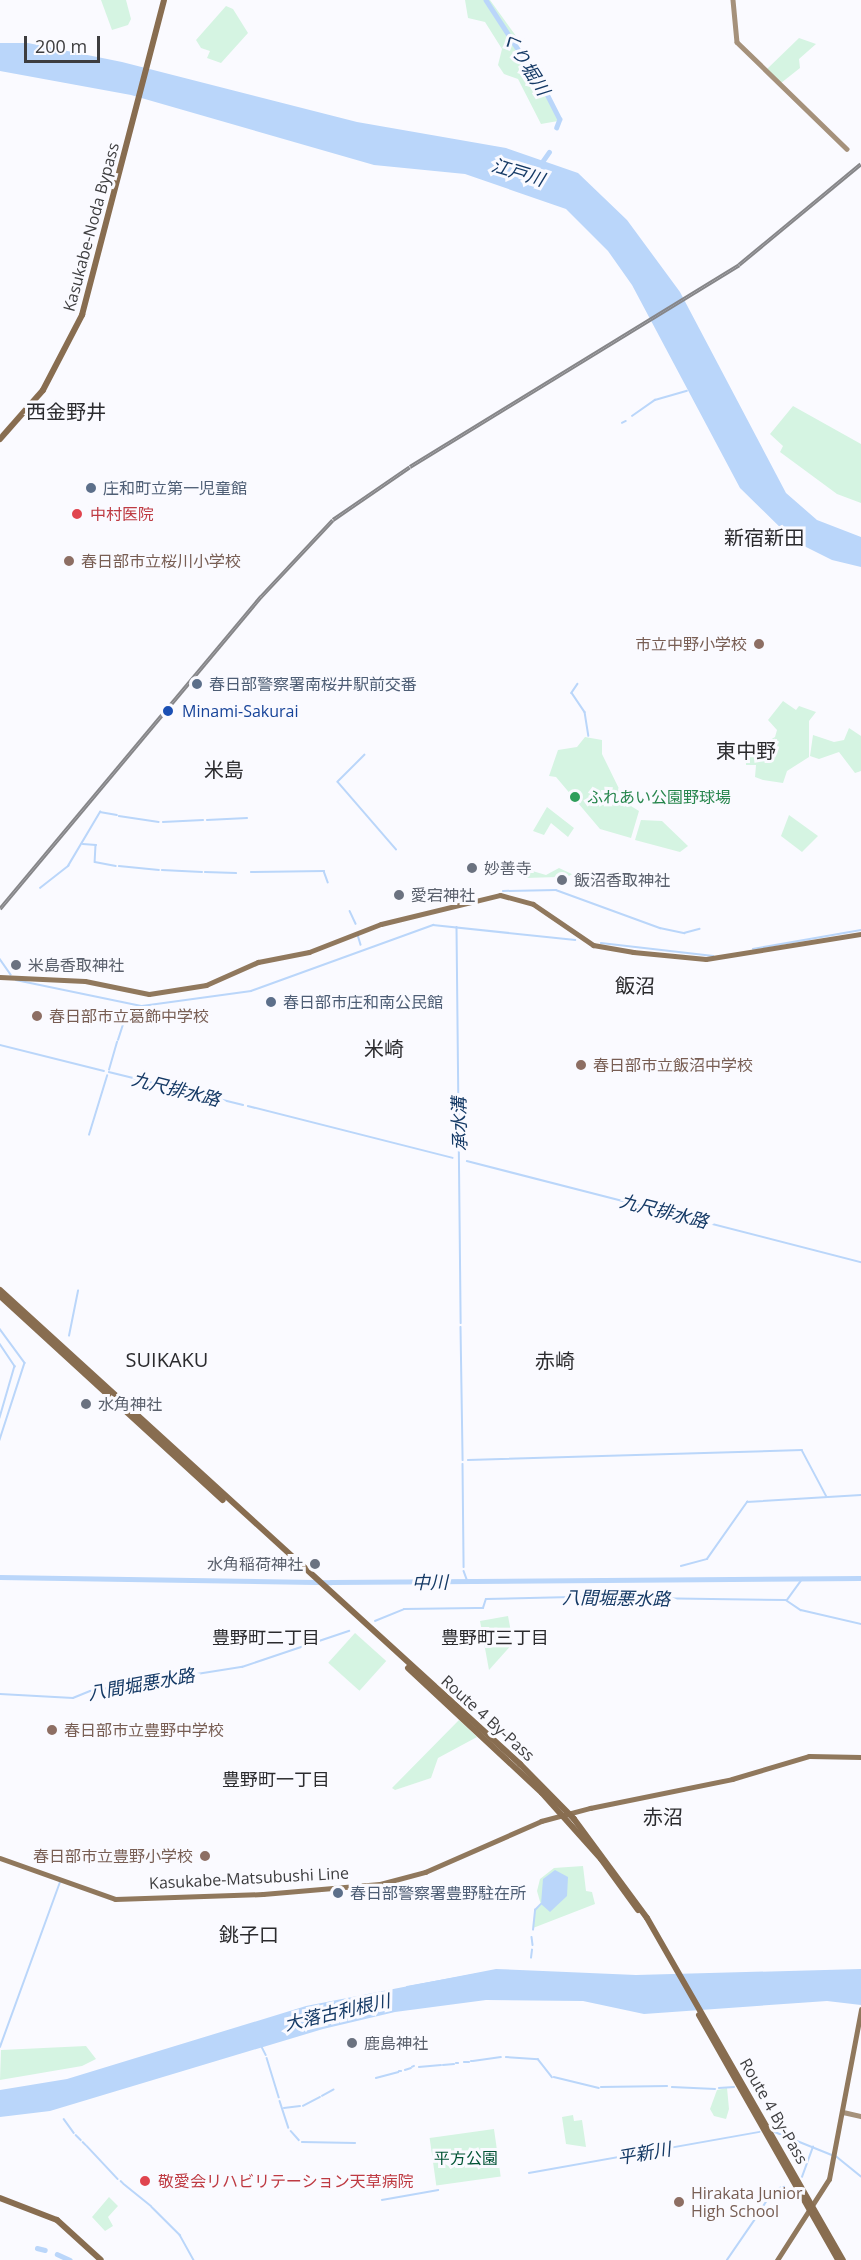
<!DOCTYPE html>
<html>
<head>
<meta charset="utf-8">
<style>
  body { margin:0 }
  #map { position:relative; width:861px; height:2260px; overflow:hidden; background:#fafaff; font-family:"Open Sans","Noto Sans JP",sans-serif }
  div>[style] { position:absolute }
  .green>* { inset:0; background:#d5f4e2; transform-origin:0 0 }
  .water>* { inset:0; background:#bad6fa }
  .stream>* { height:1.5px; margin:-0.75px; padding:0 0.75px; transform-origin:0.75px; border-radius:0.75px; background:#bad6fa }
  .river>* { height:4.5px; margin:-2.25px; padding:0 2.25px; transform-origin:2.25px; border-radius:2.25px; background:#bad6fa }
  .secondary>* { height:4.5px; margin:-2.25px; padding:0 2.25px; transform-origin:2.25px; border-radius:2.25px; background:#a5917b }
  .primary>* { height:5px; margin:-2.5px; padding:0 2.5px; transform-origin:2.5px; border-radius:2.5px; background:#90785d }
  .trunk>* { height:6px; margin:-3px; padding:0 3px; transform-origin:3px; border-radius:3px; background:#886d50 }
  .rail>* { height:4px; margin-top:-2px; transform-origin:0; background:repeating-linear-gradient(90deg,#fafaff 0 4.5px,#868689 0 9px); box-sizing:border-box; border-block:2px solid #868689 }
  .dots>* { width:16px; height:16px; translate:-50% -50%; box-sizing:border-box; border:3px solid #fafaff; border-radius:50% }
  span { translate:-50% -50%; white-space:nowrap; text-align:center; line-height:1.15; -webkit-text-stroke:6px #fafaff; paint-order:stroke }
  .street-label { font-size:16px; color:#3d3d3f }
  .service-label { font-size:16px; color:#4e5e75 }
  .left { translate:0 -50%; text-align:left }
  .health-label { font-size:16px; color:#be3a42 }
  .education-label { font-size:16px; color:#785e54 }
  .right { translate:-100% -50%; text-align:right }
  .transit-label { font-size:16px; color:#164399 }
  .leisure-label { font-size:16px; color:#27864d }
  .worship-label { font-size:16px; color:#5b616d }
  .park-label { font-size:16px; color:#015334 }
  .water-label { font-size:18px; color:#143965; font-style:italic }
  .neighbourhood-label { font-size:18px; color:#2b2b2e }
  .quarter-label { font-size:20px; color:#2b2b2e }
  .scale { position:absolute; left:24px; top:36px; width:76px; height:27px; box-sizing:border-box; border:3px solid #3d3d3f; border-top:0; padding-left:8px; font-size:18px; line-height:21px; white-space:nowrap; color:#3d3d3f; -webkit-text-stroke:4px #fafaff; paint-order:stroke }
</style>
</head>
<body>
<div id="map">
  <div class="green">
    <div style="clip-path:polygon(101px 0,126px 0,131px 19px,128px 25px,112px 30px)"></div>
    <div style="clip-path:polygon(465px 0,490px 0,516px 36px,515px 50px,560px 117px,558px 121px,541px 124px,518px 79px,504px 74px,498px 65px,502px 49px,485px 22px,468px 18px)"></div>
    <div style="clip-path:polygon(226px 6px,233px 9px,248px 33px,221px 63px,207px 58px,210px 51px,201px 48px,196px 40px)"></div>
    <div style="clip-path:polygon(799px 38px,816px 44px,799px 59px,800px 68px,781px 83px,766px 70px)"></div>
    <div style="clip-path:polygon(793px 406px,861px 444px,861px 503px,837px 494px,780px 452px,783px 446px,770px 434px)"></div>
    <div style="clip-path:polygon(783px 701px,796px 710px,799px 706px,816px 712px,809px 721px,809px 757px,787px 771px,783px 783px,763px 780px,755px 777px,756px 765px,746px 765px,746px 755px,775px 737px,777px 730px,768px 720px)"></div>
    <div style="clip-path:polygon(849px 728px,861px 736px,861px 771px,855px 773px,839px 752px,819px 759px,810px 756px,813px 735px,834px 742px,844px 740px)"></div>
    <div style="clip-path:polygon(585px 737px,602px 740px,602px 754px,626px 803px,639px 811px,631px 838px,600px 829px,556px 777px,549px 776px,558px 750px,577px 747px)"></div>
    <div style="clip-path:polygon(547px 807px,574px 828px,568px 837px,551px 823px,544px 835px,533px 831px)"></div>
    <div style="clip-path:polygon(789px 815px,818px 836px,802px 852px,781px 836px)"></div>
    <div style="clip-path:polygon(641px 820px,662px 821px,688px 846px,680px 852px,635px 840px)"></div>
    <div style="clip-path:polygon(559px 868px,576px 876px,591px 876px,525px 878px,529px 870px,546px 875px)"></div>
    <div style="clip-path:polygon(508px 1616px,513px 1643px,489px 1670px,480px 1621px)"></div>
    <div style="left:355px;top:1633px;width:42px;height:40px;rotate:42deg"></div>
    <div style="clip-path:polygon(459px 1720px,477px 1737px,438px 1758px,431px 1778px,395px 1790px,392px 1788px)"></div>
    <div style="clip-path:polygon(583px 1866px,586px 1891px,592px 1892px,595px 1904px,533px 1928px,535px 1910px,541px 1905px,537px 1891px,540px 1879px,554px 1868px)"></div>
    <div style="clip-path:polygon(86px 2046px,96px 2059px,82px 2066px,0 2080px,1px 2050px)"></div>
    <div style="clip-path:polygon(727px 2088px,729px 2109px,726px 2119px,714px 2116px,710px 2109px,717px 2090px)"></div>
    <div style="clip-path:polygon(573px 2115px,574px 2121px,582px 2120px,586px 2147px,566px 2144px,562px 2117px)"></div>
    <div style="left:494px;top:2129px;width:48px;height:65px;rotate:82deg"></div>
    <div style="clip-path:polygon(109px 2197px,118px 2206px,108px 2217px,113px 2226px,105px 2231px,92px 2217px)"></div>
  </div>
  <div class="water">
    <div style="clip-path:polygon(0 43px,28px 43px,122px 62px,357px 122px,506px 148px,578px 173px,627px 220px,680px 292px,786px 493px,817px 520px,861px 537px,861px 567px,832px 560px,794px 541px,740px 488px,632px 285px,608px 251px,566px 209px,465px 174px,374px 165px,131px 95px,0 71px)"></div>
    <div style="clip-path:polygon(555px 1870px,568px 1877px,567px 1896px,550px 1912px,541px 1904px,543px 1879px)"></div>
    <div style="clip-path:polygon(496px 1969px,636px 1975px,861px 1969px,861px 2005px,827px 2001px,644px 2014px,583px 2001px,486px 2000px,395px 2012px,323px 2029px,50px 2111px,0 2117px,0 2090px,67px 2079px,306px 2006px)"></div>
  </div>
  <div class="stream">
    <div style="left:632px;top:416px;width:28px;rotate:-35deg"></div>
    <div style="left:655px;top:400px;width:33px;rotate:-16deg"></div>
    <div style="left:622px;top:423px;width:4px;rotate:-27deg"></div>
    <div style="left:578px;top:684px;width:11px;rotate:124deg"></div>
    <div style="left:572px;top:693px;width:23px;rotate:56deg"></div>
    <div style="left:585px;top:712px;width:24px;rotate:81deg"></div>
    <div style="left:365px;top:755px;width:38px;rotate:135deg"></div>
    <div style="left:338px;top:782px;width:89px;rotate:49.1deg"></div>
    <div style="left:119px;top:816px;width:40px;rotate:8.5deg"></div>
    <div style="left:207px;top:820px;width:40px;rotate:-2.9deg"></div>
    <div style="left:163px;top:822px;width:40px;rotate:-2.9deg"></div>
    <div style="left:83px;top:844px;width:13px;rotate:4deg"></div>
    <div style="left:96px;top:845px;width:17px;rotate:93deg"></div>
    <div style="left:95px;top:862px;width:21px;rotate:11deg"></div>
    <div style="left:119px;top:866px;width:40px;rotate:5.7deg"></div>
    <div style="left:162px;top:870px;width:40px;rotate:2.9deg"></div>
    <div style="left:205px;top:872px;width:31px;rotate:2deg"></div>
    <div style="left:251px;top:872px;width:73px;rotate:-0.8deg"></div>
    <div style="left:324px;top:871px;width:12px;rotate:70deg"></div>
    <div style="left:40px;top:888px;width:36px;rotate:-38deg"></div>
    <div style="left:68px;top:866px;width:63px;rotate:-59.3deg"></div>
    <div style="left:100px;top:812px;width:17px;rotate:10deg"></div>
    <div style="left:503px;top:891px;width:53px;rotate:-1.1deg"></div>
    <div style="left:556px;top:890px;width:111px;rotate:20.1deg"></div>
    <div style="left:660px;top:928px;width:25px;rotate:12deg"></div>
    <div style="left:684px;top:933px;width:16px;rotate:-15deg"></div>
    <div style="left:350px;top:911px;width:14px;rotate:65deg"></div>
    <div style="left:457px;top:927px;width:396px;rotate:89.4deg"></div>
    <div style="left:358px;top:935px;width:10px;rotate:73deg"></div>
    <div style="left:601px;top:943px;width:113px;rotate:6.6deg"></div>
    <div style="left:753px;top:949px;width:110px;rotate:-10deg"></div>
    <div style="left:0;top:959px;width:19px;rotate:55deg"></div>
    <div style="left:16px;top:980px;width:129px;rotate:11.7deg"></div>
    <div style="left:142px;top:1006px;width:110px;rotate:-7.8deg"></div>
    <div style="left:251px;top:991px;width:194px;rotate:-19.9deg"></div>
    <div style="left:433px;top:925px;width:143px;rotate:6deg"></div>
    <div style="left:118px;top:1040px;width:33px;rotate:-72deg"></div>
    <div style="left:0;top:1045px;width:107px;rotate:14deg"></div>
    <div style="left:109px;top:1070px;width:29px;rotate:-74deg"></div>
    <div style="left:109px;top:1072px;width:138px;rotate:13.8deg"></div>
    <div style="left:248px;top:1106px;width:211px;rotate:14.2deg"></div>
    <div style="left:89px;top:1135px;width:62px;rotate:-73deg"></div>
    <div style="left:467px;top:1161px;width:407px;rotate:14.4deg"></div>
    <div style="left:461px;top:1327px;width:133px;rotate:89.1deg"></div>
    <div style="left:0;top:1329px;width:42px;rotate:53.7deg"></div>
    <div style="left:25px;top:1363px;width:81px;rotate:108deg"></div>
    <div style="left:69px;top:1336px;width:46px;rotate:-78.7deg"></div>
    <div style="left:0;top:1344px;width:27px;rotate:56deg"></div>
    <div style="left:15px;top:1366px;width:54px;rotate:106.1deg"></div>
    <div style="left:468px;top:1460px;width:334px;rotate:-1.7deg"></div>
    <div style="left:802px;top:1450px;width:53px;rotate:62deg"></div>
    <div style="left:463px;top:1464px;width:103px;rotate:89.4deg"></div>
    <div style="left:681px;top:1566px;width:27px;rotate:-15deg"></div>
    <div style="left:707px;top:1559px;width:70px;rotate:-54.9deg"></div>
    <div style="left:747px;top:1502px;width:114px;rotate:-3.5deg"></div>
    <div style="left:464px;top:1571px;width:12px;rotate:70deg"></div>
    <div style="left:787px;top:1600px;width:27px;rotate:-54deg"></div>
    <div style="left:375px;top:1621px;width:31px;rotate:-22deg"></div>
    <div style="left:404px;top:1609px;width:72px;rotate:-0.8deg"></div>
    <div style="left:476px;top:1608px;width:7px"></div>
    <div style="left:483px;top:1608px;width:9px;rotate:-72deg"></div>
    <div style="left:486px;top:1599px;width:86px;rotate:-1.3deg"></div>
    <div style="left:572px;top:1597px;width:214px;rotate:0.8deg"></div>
    <div style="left:786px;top:1600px;width:18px;rotate:34deg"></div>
    <div style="left:801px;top:1610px;width:62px;rotate:13.1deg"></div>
    <div style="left:0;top:1694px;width:73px;rotate:3.1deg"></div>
    <div style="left:73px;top:1698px;width:18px;rotate:-22deg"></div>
    <div style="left:90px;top:1691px;width:154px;rotate:-9deg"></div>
    <div style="left:242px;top:1667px;width:113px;rotate:-18.6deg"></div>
    <div style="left:533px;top:1930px;width:20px;rotate:-84deg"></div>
    <div style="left:535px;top:1910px;width:8px;rotate:-45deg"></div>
    <div style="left:532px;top:1937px;width:8px;rotate:83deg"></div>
    <div style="left:531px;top:1958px;width:8px;rotate:-83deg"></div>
    <div style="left:407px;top:1987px;width:73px;rotate:-10.2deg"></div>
    <div style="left:261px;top:2045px;width:11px;rotate:63deg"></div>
    <div style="left:0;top:2047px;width:176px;rotate:-70deg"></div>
    <div style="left:506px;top:2057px;width:32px;rotate:4deg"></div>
    <div style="left:538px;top:2059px;width:23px;rotate:52deg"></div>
    <div style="left:267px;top:2058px;width:41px;rotate:72.9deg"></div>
    <div style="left:471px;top:2061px;width:1px"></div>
    <div style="left:473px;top:2061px;width:28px;rotate:-8deg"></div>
    <div style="left:464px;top:2062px;width:5px"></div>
    <div style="left:456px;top:2063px;width:2px"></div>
    <div style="left:443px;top:2065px;width:11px;rotate:-5deg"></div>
    <div style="left:412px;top:2067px;width:2px;rotate:-27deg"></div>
    <div style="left:419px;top:2067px;width:22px;rotate:-5deg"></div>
    <div style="left:405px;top:2070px;width:6px;rotate:-18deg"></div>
    <div style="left:399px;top:2071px;width:2px"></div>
    <div style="left:554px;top:2077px;width:46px;rotate:13.7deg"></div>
    <div style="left:376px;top:2078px;width:23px;rotate:-15deg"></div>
    <div style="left:601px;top:2087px;width:66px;rotate:-0.9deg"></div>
    <div style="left:672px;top:2087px;width:43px;rotate:2.7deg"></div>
    <div style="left:719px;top:2088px;width:15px;rotate:-4deg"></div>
    <div style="left:322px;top:2096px;width:13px;rotate:-29deg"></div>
    <div style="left:280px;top:2101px;width:28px;rotate:72deg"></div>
    <div style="left:303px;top:2106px;width:19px;rotate:-28deg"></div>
    <div style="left:284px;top:2108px;width:16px;rotate:-7deg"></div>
    <div style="left:64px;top:2119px;width:17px;rotate:54deg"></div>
    <div style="left:291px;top:2131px;width:12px;rotate:48deg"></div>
    <div style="left:775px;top:2132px;width:61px;rotate:22deg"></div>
    <div style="left:76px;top:2135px;width:7px;rotate:45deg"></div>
    <div style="left:83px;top:2142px;width:4px;rotate:45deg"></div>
    <div style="left:302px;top:2142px;width:53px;rotate:1.1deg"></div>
    <div style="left:87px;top:2146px;width:45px;rotate:46.8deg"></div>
    <div style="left:836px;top:2156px;width:32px;rotate:39deg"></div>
    <div style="left:642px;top:2163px;width:14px;rotate:-51deg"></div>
    <div style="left:529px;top:2173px;width:234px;rotate:-10.1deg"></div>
    <div style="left:802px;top:2177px;width:32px;rotate:-70deg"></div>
    <div style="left:121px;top:2181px;width:3px;rotate:45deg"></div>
    <div style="left:124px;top:2184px;width:35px;rotate:39deg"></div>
    <div style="left:382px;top:2200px;width:57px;rotate:-10.1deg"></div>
    <div style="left:152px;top:2207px;width:40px;rotate:45deg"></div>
    <div style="left:180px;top:2235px;width:29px;rotate:61deg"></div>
    <div style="left:762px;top:2208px;width:20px;rotate:-57deg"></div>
    <div style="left:773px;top:2191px;width:12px;rotate:-24deg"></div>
    <div style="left:727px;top:2260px;width:58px;rotate:-55.5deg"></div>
  </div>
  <div class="river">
    <div style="left:486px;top:0;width:110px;rotate:56.9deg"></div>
    <div style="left:546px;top:92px;width:30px;rotate:63deg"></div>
    <div style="left:560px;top:119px;width:9px;rotate:111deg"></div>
    <div style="left:542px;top:162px;width:12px;rotate:-55deg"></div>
    <div style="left:0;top:1577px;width:331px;rotate:0.9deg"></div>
    <div style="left:331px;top:1582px;width:530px;rotate:-0.43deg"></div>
    <div style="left:37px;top:2248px;width:8px;rotate:14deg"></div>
    <div style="left:57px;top:2254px;width:14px;rotate:25deg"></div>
  </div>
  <div class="secondary">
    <div style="left:733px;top:0;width:42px;rotate:84.6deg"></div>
    <div style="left:737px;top:42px;width:153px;rotate:44.2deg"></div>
    <div style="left:843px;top:2112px;width:18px;rotate:13deg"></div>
  </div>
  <div class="primary">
    <div style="left:0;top:977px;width:85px;rotate:2.7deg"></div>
    <div style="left:85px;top:981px;width:65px;rotate:11.5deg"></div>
    <div style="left:149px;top:994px;width:58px;rotate:-9deg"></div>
    <div style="left:206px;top:985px;width:57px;rotate:-23.9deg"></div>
    <div style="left:258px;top:962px;width:52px;rotate:-11.1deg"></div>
    <div style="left:309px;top:952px;width:77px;rotate:-21.3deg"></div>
    <div style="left:381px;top:924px;width:122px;rotate:-13.7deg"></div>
    <div style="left:500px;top:895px;width:34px;rotate:15deg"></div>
    <div style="left:533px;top:904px;width:73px;rotate:34.3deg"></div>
    <div style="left:593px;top:945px;width:41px;rotate:9.9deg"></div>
    <div style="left:633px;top:952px;width:73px;rotate:5.5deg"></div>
    <div style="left:706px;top:959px;width:157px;rotate:-9.2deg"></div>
    <div style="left:0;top:1858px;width:122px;rotate:19.6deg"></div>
    <div style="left:115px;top:1899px;width:148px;rotate:-1.9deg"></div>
    <div style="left:263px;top:1894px;width:117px;rotate:-4.9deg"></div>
    <div style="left:380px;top:1884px;width:47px;rotate:-14.9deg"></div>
    <div style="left:425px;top:1872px;width:127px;rotate:-23.7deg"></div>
    <div style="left:541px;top:1821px;width:51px;rotate:-14.9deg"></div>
    <div style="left:590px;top:1808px;width:145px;rotate:-11.5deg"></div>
    <div style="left:732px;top:1779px;width:80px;rotate:-16.6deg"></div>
    <div style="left:809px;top:1756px;width:52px;rotate:1.1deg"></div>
    <div style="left:777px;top:2260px;width:96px;rotate:-57.3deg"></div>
    <div style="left:829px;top:2179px;width:173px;rotate:-79.3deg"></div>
  </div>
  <div class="trunk">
    <div style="left:0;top:439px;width:65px;rotate:-48.7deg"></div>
    <div style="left:43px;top:390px;width:85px;rotate:-62.5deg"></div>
    <div style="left:82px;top:315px;width:325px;rotate:-75.4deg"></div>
    <div style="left:0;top:1290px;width:704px;rotate:42.35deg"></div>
    <div style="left:520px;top:1764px;width:77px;rotate:45.5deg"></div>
    <div style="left:574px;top:1819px;width:123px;rotate:53.6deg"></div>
    <div style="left:647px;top:1918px;width:394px;rotate:60.2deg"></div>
    <div style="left:0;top:1296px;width:302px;rotate:42.5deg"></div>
    <div style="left:408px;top:1668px;width:183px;rotate:43deg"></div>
    <div style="left:542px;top:1793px;width:89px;rotate:48.2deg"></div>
    <div style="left:601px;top:1859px;width:63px;rotate:54deg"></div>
    <div style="left:699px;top:2015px;width:282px;rotate:60.4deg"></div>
    <div style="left:0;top:2198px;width:61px;rotate:21.1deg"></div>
    <div style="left:57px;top:2220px;width:59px;rotate:42.3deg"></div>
  </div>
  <div class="rail">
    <div style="left:0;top:909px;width:407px;rotate:-50.1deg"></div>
    <div style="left:261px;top:597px;width:105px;rotate:-46.9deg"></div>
    <div style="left:333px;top:520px;width:93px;rotate:-34.5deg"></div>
    <div style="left:410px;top:467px;width:386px;rotate:-31.5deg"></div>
    <div style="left:739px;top:265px;width:158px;rotate:-39.6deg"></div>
  </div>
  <div class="dots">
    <div style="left:91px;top:488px;background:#5c6f8a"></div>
    <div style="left:77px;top:514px;background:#e0444e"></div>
    <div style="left:69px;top:561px;background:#8d6e63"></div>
    <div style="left:759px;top:644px;background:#8d6e63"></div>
    <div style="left:197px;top:684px;background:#5c6f8a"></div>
    <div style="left:168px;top:711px;background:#1a4fb4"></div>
    <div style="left:575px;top:797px;background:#2e9e5b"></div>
    <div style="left:472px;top:868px;background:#6b7280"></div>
    <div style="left:562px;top:880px;background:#6b7280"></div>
    <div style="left:399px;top:895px;background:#6b7280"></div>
    <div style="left:16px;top:965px;background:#6b7280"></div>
    <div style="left:271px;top:1002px;background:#5c6f8a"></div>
    <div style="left:37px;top:1016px;background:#8d6e63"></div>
    <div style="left:581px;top:1065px;background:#8d6e63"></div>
    <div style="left:86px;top:1404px;background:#6b7280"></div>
    <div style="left:315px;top:1564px;background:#6b7280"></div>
    <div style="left:52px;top:1730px;background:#8d6e63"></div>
    <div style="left:205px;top:1856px;background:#8d6e63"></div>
    <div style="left:338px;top:1893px;background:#5c6f8a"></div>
    <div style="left:352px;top:2043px;background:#6b7280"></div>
    <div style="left:145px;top:2181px;background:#e0444e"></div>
    <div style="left:679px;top:2202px;background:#8d6e63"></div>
  </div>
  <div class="street-label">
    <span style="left:91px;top:227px;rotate:-75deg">Kasukabe-Noda Bypass</span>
    <span style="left:488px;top:1718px;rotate:42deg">Route 4 By-Pass</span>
    <span style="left:249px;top:1878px;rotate:-3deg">Kasukabe-Matsubushi Line</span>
    <span style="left:774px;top:2111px;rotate:60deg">Route 4 By-Pass</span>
  </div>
  <div class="service-label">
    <span class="left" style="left:103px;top:488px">庄和町立第一児童館</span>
    <span class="left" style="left:209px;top:684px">春日部警察署南桜井駅前交番</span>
    <span class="left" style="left:283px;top:1002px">春日部市庄和南公民館</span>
    <span class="left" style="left:350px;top:1893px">春日部警察署豊野駐在所</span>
  </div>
  <div class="health-label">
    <span class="left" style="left:90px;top:514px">中村医院</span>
    <span class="left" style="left:158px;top:2181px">敬愛会リハビリテーション天草病院</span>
  </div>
  <div class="education-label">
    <span class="left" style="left:81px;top:561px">春日部市立桜川小学校</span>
    <span class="right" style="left:747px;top:644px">市立中野小学校</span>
    <span class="left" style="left:49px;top:1016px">春日部市立葛飾中学校</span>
    <span class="left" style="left:593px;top:1065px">春日部市立飯沼中学校</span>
    <span class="left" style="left:64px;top:1730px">春日部市立豊野中学校</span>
    <span class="right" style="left:193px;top:1856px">春日部市立豊野小学校</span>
    <span class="left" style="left:691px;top:2202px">Hirakata Junior<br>High School</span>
  </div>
  <div class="transit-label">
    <span class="left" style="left:182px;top:711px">Minami-Sakurai</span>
  </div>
  <div class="leisure-label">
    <span class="left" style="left:587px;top:797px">ふれあい公園野球場</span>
  </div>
  <div class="worship-label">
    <span class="left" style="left:484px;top:868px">妙善寺</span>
    <span class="left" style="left:574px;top:880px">飯沼香取神社</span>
    <span class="left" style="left:411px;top:895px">愛宕神社</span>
    <span class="left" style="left:28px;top:965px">米島香取神社</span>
    <span class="left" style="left:98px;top:1404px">水角神社</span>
    <span class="right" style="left:303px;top:1564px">水角稲荷神社</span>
    <span class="left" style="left:364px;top:2043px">鹿島神社</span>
  </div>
  <div class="park-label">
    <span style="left:466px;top:2158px">平方公園</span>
  </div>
  <div class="water-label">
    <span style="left:526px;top:63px;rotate:58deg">くり堀川</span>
    <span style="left:518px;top:172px;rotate:17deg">江戸川</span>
    <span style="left:176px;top:1089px;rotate:14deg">九尺排水路</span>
    <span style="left:459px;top:1124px;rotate:-91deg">承水溝</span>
    <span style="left:664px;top:1211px;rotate:14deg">九尺排水路</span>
    <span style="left:430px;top:1582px;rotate:-1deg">中川</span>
    <span style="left:616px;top:1598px;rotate:1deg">八間堀悪水路</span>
    <span style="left:141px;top:1684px;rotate:-10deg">八間堀悪水路</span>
    <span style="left:337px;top:2012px;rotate:-13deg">大落古利根川</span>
    <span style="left:644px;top:2153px;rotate:-10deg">平新川</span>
  </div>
  <div class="neighbourhood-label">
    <span style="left:266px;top:1637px">豊野町二丁目</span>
    <span style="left:495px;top:1637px">豊野町三丁目</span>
    <span style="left:276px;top:1779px">豊野町一丁目</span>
  </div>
  <div class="quarter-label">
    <span style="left:66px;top:411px">西金野井</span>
    <span style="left:764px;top:537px">新宿新田</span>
    <span style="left:746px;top:750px">東中野</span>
    <span style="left:224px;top:769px">米島</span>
    <span style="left:635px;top:985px">飯沼</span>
    <span style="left:384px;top:1048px">米崎</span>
    <span style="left:167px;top:1359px">SUIKAKU</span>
    <span style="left:555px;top:1360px">赤崎</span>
    <span style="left:663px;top:1816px">赤沼</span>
    <span style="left:249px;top:1934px">銚子口</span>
  </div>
  <div class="scale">200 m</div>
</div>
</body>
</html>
